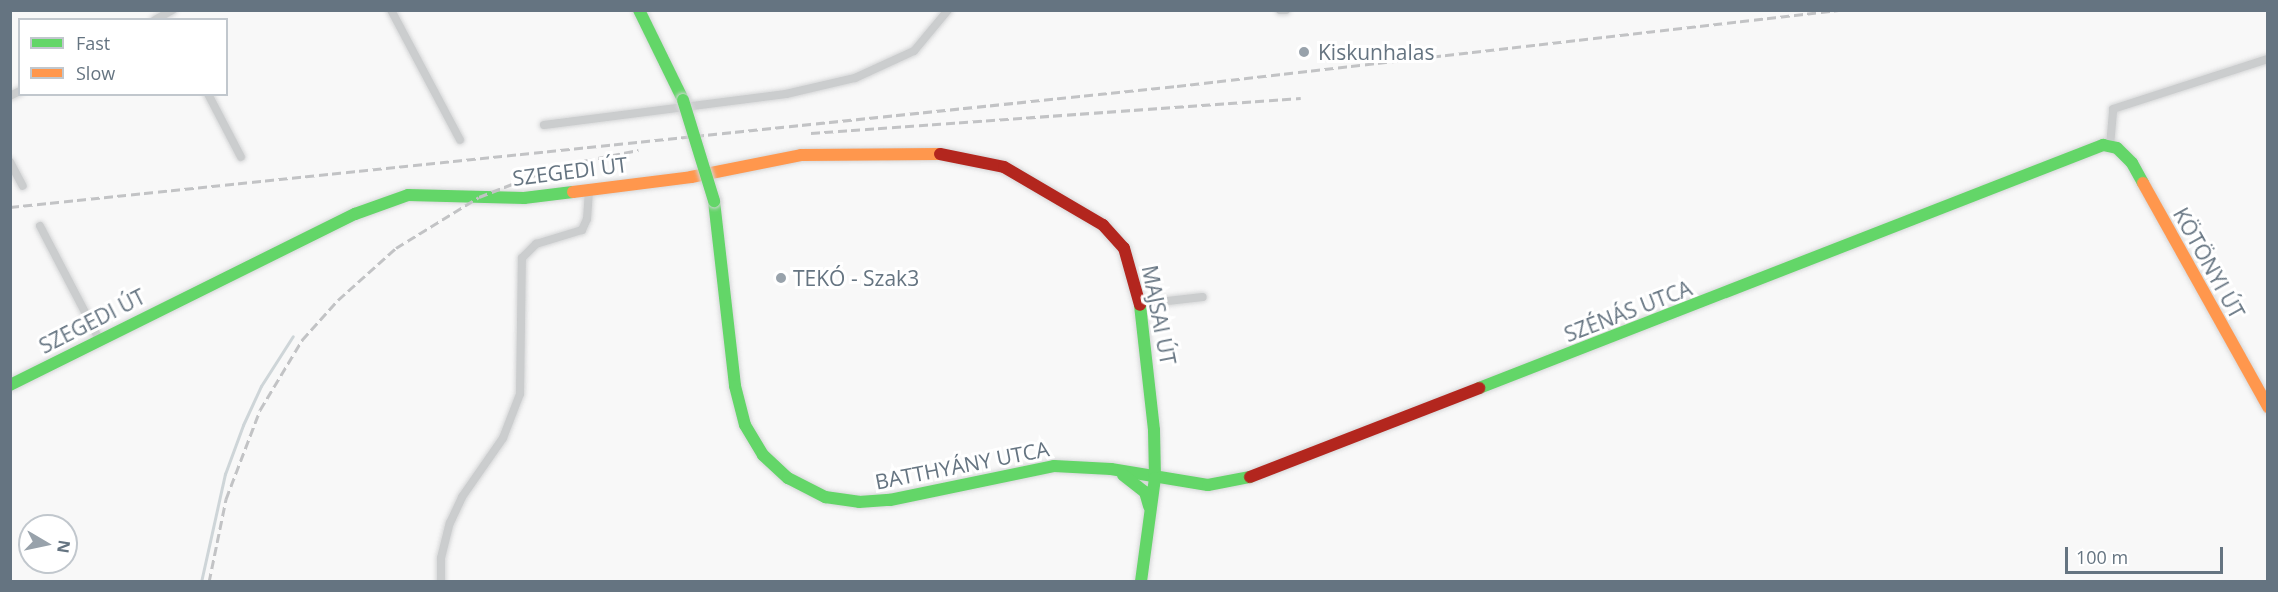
<!DOCTYPE html>
<html>
<head>
<meta charset="utf-8">
<style>
  body { margin:0 }
  #map { position:relative; width:2278px; height:592px; overflow:hidden; background:#f8f8f8; font-family:"Open Sans",sans-serif }
  div>[style] { position:absolute }
  .stream>* { height:3px; margin:-1.5px; padding:0 1.5px; transform-origin:1.5px; border-radius:1.5px; background:#ced5d8 }
  .roads { filter:drop-shadow(0 0 2px #d5d6d7) drop-shadow(0 0 2px #d5d6d7) }
  .street>* { height:8px; margin:-4px; padding:0 4px; transform-origin:4px; border-radius:4px; background:#cbcdce }
  .fast>* { height:12px; margin:-6px; padding:0 6px; transform-origin:6px; border-radius:6px; background:#63d668 }
  .slow>* { height:12px; margin:-6px; padding:0 6px; transform-origin:6px; border-radius:6px; background:#ff974d }
  .jam>* { height:12px; margin:-6px; padding:0 6px; transform-origin:6px; border-radius:6px; background:#b3261e }
  .rail>* { height:3px; margin-top:-1.5px; transform-origin:0; background:repeating-linear-gradient(90deg,#c2c3c5 0 9px,transparent 0 13.5px) }
  .bridges { filter:drop-shadow(0 0 2px #d5d6d7) drop-shadow(0 0 2px #d5d6d7) }
  .fast-bridge>* { height:12px; margin:-6px; padding:0 6px; transform-origin:6px; border-radius:6px; background:#63d668 }
  .dots>* { width:16px; height:16px; translate:-50% -50%; box-sizing:border-box; border:3px solid #fff; border-radius:50% }
  span { translate:-50% -50%; white-space:nowrap; text-align:center; line-height:1.15; -webkit-text-stroke:6px #fff; paint-order:stroke }
  .poi-label { font-size:21px; color:#657481 }
  .left { translate:0 -50%; text-align:left }
  .street-label { font-size:21px; color:#657481 }
  .frame { position:absolute; inset:0; border:12px solid #657481; pointer-events:none }
  .legend { position:absolute; left:18px; top:18px; width:210px; height:78px; box-sizing:border-box; background:#fff; border:2px solid #c1c7cd; margin:0; padding:8px 10px; list-style:none; font-size:18px; color:#657481 }
  .legend li { display:flex; align-items:center; gap:12px; height:30px }
  .legend b { width:30px; border:2px solid #c1c7cd }
  .north { position:absolute; left:18px; top:514px; width:60px; height:60px; box-sizing:border-box; background:#fff; border:2px solid #c1c7cd; border-radius:50%; rotate:99deg; font-size:16px; font-weight:700; line-height:24px; text-align:center; color:#657481 }
  .north::after { content:''; display:block; margin:auto; width:21px; height:27px; background:#98a2ab; clip-path:polygon(50% 0,100% 100%,50% 72%,0 100%) }
  .scale { position:absolute; left:2065px; top:547px; width:158px; height:27px; box-sizing:border-box; border:3px solid #657481; border-top:0; padding-left:8px; font-size:18px; line-height:21px; white-space:nowrap; color:#657481; -webkit-text-stroke:4px #fff; paint-order:stroke }
</style>
</head>
<body>
<div id="map">
  <div class="stream">
    <div style="left:201px;top:582px;width:111px;rotate:-77.5deg"></div>
    <div style="left:225px;top:474px;width:52px;rotate:-69.8deg"></div>
    <div style="left:243px;top:425px;width:43px;rotate:-65.2deg"></div>
    <div style="left:261px;top:386px;width:59px;rotate:-57.4deg"></div>
  </div>
  <div class="roads">
    <div class="street">
      <div style="left:391px;top:10px;width:147px;rotate:62deg"></div>
      <div style="left:1280px;top:10px;width:6px"></div>
      <div style="left:155px;top:20px;width:20px;rotate:-30deg"></div>
      <div style="left:208px;top:94px;width:71px;rotate:62.4deg"></div>
      <div style="left:10px;top:96px;width:11px;rotate:-27deg"></div>
      <div style="left:544px;top:125px;width:244px;rotate:-7.3deg"></div>
      <div style="left:786px;top:94px;width:71px;rotate:-13.1deg"></div>
      <div style="left:855px;top:78px;width:65px;rotate:-24.6deg"></div>
      <div style="left:914px;top:51px;width:53px;rotate:-50.3deg"></div>
      <div style="left:2110px;top:146px;width:37px;rotate:-85deg"></div>
      <div style="left:2113px;top:109px;width:163px;rotate:-17.9deg"></div>
      <div style="left:10px;top:162px;width:27px;rotate:62deg"></div>
      <div style="left:40px;top:226px;width:127px;rotate:62.4deg"></div>
      <div style="left:1141px;top:304px;width:62px;rotate:-6.4deg"></div>
      <div style="left:441px;top:582px;width:24px;rotate:-90deg"></div>
      <div style="left:441px;top:558px;width:36px;rotate:-76deg"></div>
      <div style="left:450px;top:523px;width:29px;rotate:-65deg"></div>
      <div style="left:462px;top:497px;width:72px;rotate:-55.2deg"></div>
      <div style="left:503px;top:438px;width:47px;rotate:-68.9deg"></div>
      <div style="left:520px;top:394px;width:136px;rotate:-89.2deg"></div>
      <div style="left:522px;top:258px;width:20px;rotate:-45deg"></div>
      <div style="left:536px;top:244px;width:48px;rotate:-16.9deg"></div>
      <div style="left:582px;top:230px;width:12px;rotate:-66deg"></div>
      <div style="left:587px;top:219px;width:30px;rotate:-86deg"></div>
    </div>
    <div class="fast">
      <div style="left:639px;top:10px;width:100px;rotate:63.9deg"></div>
      <div style="left:714px;top:201px;width:186px;rotate:83.5deg"></div>
      <div style="left:735px;top:386px;width:40px;rotate:75.6deg"></div>
      <div style="left:745px;top:425px;width:35px;rotate:59deg"></div>
      <div style="left:763px;top:455px;width:34px;rotate:43deg"></div>
      <div style="left:788px;top:478px;width:42px;rotate:27.2deg"></div>
      <div style="left:825px;top:497px;width:34px;rotate:8deg"></div>
      <div style="left:859px;top:502px;width:31px;rotate:-4deg"></div>
      <div style="left:890px;top:500px;width:167px;rotate:-11.7deg"></div>
      <div style="left:1054px;top:466px;width:57px;rotate:3deg"></div>
      <div style="left:1111px;top:469px;width:98px;rotate:9.4deg"></div>
      <div style="left:1208px;top:485px;width:43px;rotate:-10.8deg"></div>
      <div style="left:1140px;top:305px;width:126px;rotate:83.6deg"></div>
      <div style="left:1154px;top:430px;width:48px;rotate:88.8deg"></div>
      <div style="left:1155px;top:478px;width:105px;rotate:97.7deg"></div>
      <div style="left:10px;top:385px;width:385px;rotate:-26.4deg"></div>
      <div style="left:355px;top:214px;width:56px;rotate:-19.7deg"></div>
      <div style="left:408px;top:195px;width:116px;rotate:1.5deg"></div>
      <div style="left:524px;top:198px;width:49px;rotate:-7deg"></div>
      <div style="left:1479px;top:388px;width:670px;rotate:-21.28deg"></div>
      <div style="left:2103px;top:145px;width:14px;rotate:12deg"></div>
      <div style="left:2117px;top:148px;width:21px;rotate:45deg"></div>
      <div style="left:2132px;top:163px;width:23px;rotate:61deg"></div>
      <div style="left:1123px;top:475px;width:28px;rotate:38deg"></div>
      <div style="left:1145px;top:492px;width:15px;rotate:74deg"></div>
    </div>
    <div class="slow">
      <div style="left:2143px;top:183px;width:257px;rotate:60.8deg"></div>
      <div style="left:573px;top:192px;width:119px;rotate:-7.2deg"></div>
      <div style="left:691px;top:177px;width:112px;rotate:-11.3deg"></div>
      <div style="left:801px;top:155px;width:139px;rotate:-0.4deg"></div>
    </div>
    <div class="jam">
      <div style="left:940px;top:154px;width:65px;rotate:11.5deg"></div>
      <div style="left:1004px;top:167px;width:115px;rotate:30.4deg"></div>
      <div style="left:1103px;top:225px;width:31px;rotate:48deg"></div>
      <div style="left:1124px;top:248px;width:59px;rotate:74.3deg"></div>
      <div style="left:1250px;top:477px;width:246px;rotate:-21.2deg"></div>
    </div>
  </div>
  <div class="rail">
    <div style="left:811px;top:133px;width:491px;rotate:-4.1deg"></div>
    <div style="left:10px;top:207px;width:1173px;rotate:-5.92deg"></div>
    <div style="left:1177px;top:86px;width:666px;rotate:-6.55deg"></div>
    <div style="left:209px;top:582px;width:85px;rotate:-78.4deg"></div>
    <div style="left:226px;top:499px;width:95px;rotate:-69.1deg"></div>
    <div style="left:260px;top:410px;width:82px;rotate:-59deg"></div>
    <div style="left:302px;top:340px;width:54px;rotate:-48deg"></div>
    <div style="left:338px;top:300px;width:78px;rotate:-41.9deg"></div>
    <div style="left:396px;top:248px;width:97px;rotate:-31.6deg"></div>
    <div style="left:479px;top:197px;width:85px;rotate:-21.4deg"></div>
    <div style="left:558px;top:166px;width:82px;rotate:-11.3deg"></div>
  </div>
  <div class="bridges">
    <div class="fast-bridge">
      <div style="left:683px;top:100px;width:106px;rotate:72.9deg"></div>
    </div>
  </div>
  <div class="dots">
    <div style="left:1304px;top:52px;background:#98a2ab"></div>
    <div style="left:781px;top:278px;background:#98a2ab"></div>
  </div>
  <div class="poi-label">
    <span class="left" style="left:1318px;top:52px">Kiskunhalas</span>
    <span class="left" style="left:793px;top:278px">TEKÓ - Szak3</span>
  </div>
  <div class="street-label">
    <span style="left:570px;top:171px;rotate:-7deg">SZEGEDI ÚT</span>
    <span style="left:2209px;top:263px;rotate:61deg">KÖTÖNYI ÚT</span>
    <span style="left:1628px;top:311px;rotate:-21deg">SZÉNÁS UTCA</span>
    <span style="left:1159px;top:315px;rotate:79deg">MAJSAI ÚT</span>
    <span style="left:92px;top:321px;rotate:-27deg">SZEGEDI ÚT</span>
    <span style="left:962px;top:465px;rotate:-11deg">BATTHYÁNY UTCA</span>
  </div>
  <div class="frame"></div>
  <ul class="legend">
  <li><b style="height:8px;background:#63d668"></b>Fast</li>
  <li><b style="height:8px;background:#ff974d"></b>Slow</li>
  </ul>
  <div class="north">N</div>
  <div class="scale">100 m</div>
</div>
</body>
</html>
